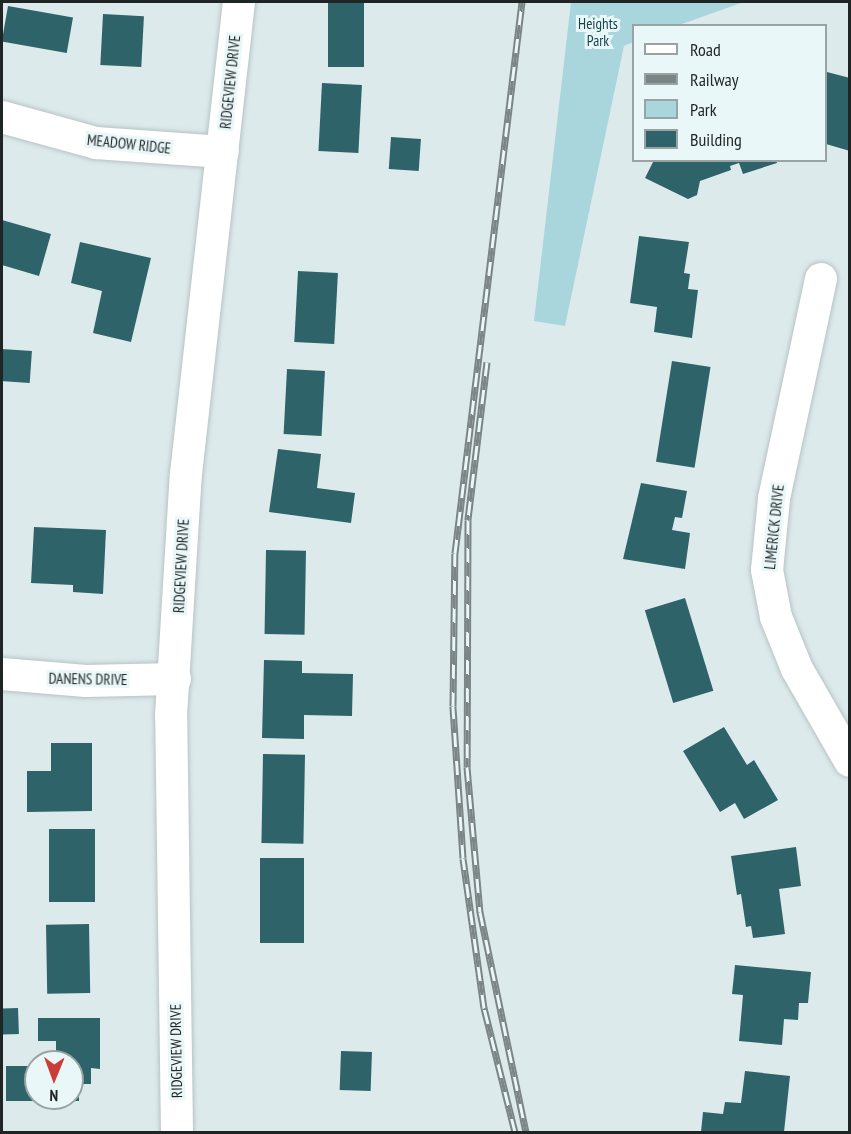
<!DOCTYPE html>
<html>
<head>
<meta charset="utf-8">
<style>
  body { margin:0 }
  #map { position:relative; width:851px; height:1134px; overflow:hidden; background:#ddeaec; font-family:"PT Sans Narrow",sans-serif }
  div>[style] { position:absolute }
  .green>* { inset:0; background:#a8d6dc }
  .building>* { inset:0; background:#2f636a; transform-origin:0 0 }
  .roads { filter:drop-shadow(0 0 2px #b7c3c4) drop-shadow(0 0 2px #b7c3c4) }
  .street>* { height:32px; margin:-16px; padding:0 16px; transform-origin:16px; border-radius:16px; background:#fff }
  .rail>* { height:7px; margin-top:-3.5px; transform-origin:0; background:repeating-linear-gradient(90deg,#eaf7f9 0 14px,#7c8586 0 28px); box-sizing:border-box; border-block:2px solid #7c8586 }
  span { translate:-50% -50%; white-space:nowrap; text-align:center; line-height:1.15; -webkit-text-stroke:6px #eaf7f9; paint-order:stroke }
  .park-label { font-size:15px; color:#14454b }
  .street-label { font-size:15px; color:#1f2424 }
  .frame { position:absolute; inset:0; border:3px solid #1f2424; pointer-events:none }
  .legend { position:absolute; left:632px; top:24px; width:195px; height:138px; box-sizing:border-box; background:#eaf7f9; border:2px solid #99a3a4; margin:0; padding:8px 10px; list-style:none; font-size:18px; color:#1f2424 }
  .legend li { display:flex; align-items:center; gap:12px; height:30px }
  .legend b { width:30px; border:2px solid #99a3a4 }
  .north { position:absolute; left:24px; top:1050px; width:60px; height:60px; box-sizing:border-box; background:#eaf7f9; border:2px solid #99a3a4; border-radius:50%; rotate:181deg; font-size:16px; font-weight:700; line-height:24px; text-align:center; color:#1f2424 }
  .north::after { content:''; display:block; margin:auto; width:21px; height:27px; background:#cb3d38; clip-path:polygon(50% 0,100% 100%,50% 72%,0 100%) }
</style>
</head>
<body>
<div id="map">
  <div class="green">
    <div style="clip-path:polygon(571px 2px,744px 2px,679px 25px,634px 26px,633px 42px,624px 46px,565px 326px,534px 321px)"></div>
  </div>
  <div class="building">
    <div style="left:328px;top:2px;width:36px;height:65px"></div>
    <div style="left:8px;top:6px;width:66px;height:36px;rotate:10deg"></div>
    <div style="left:103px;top:14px;width:41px;height:51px;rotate:3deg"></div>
    <div style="clip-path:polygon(827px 72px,850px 78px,850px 151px,826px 144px)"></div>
    <div style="left:322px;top:83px;width:40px;height:68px;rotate:3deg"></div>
    <div style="left:391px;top:137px;width:30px;height:32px;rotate:4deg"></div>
    <div style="clip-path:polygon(654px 160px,776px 160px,777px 163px,743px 174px,739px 163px,730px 166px,731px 170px,700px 181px,697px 195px,688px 199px,645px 178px)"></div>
    <div style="clip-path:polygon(2px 220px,51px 234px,39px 276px,2px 265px)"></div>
    <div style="clip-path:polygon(639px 236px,689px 242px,684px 273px,690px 274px,688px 289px,698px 290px,692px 338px,654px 332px,657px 307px,630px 303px)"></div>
    <div style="clip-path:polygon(80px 242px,151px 258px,131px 342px,93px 333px,102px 291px,71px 283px)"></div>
    <div style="left:298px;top:271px;width:40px;height:71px;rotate:3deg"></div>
    <div style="left:2px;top:349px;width:30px;height:32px;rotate:4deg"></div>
    <div style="left:672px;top:361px;width:39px;height:102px;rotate:9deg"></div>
    <div style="left:287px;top:369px;width:38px;height:65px;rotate:3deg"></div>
    <div style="clip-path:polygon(278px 449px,321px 454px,317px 488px,355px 493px,351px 523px,269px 512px)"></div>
    <div style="clip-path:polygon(641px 483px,687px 491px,682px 518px,675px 517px,672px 530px,690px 533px,685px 569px,623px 559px)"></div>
    <div style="clip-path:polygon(34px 527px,106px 530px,103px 594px,73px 592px,73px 585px,31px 583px)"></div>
    <div style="left:266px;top:550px;width:40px;height:84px;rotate:1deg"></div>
    <div style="left:685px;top:598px;width:97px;height:42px;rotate:73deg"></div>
    <div style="clip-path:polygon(264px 660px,302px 661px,302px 673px,353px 674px,352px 716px,304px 715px,304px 739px,262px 738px)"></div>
    <div style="clip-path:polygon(724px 727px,747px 765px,754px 760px,778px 800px,744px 819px,735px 803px,720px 812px,683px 751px)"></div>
    <div style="clip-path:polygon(51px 743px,92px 743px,92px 811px,27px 812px,27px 771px,51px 771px)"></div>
    <div style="left:263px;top:754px;width:42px;height:89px;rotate:1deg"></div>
    <div style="left:95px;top:829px;width:73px;height:46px;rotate:90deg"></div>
    <div style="clip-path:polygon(796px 847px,801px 886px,779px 889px,785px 934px,753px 938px,751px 926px,746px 927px,741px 894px,737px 895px,731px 856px)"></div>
    <div style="left:260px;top:858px;width:44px;height:85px"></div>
    <div style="left:89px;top:924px;width:69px;height:43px;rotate:89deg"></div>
    <div style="clip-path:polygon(735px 965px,811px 972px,808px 1003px,799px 1003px,798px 1020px,784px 1019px,782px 1045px,739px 1041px,743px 995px,732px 994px)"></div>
    <div style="left:18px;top:1008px;width:26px;height:16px;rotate:88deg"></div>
    <div style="clip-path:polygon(38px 1018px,100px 1018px,100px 1069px,91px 1068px,91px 1084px,79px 1084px,79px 1101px,6px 1101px,6px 1066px,36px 1066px,36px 1098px,72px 1098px,72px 1062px,56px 1062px,56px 1041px,38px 1041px)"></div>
    <div style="left:341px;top:1051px;width:31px;height:39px;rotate:2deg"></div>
    <div style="clip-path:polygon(745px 1071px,790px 1076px,784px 1132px,701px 1132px,703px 1112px,723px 1114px,725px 1102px,741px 1103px)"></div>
  </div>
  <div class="roads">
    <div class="street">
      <div style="left:2px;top:117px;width:98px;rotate:15.5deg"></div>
      <div style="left:96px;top:143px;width:127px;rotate:4.1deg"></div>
      <div style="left:821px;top:279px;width:225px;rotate:102.1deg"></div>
      <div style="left:774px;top:499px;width:71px;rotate:95.6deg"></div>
      <div style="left:767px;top:570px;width:48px;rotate:79.2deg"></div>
      <div style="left:776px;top:617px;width:56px;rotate:68deg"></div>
      <div style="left:797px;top:669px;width:106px;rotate:60.1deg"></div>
      <div style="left:2px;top:674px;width:84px;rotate:4.8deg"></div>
      <div style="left:86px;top:681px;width:89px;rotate:-1.3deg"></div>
      <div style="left:177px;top:1132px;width:416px;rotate:-90.8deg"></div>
      <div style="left:171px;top:716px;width:242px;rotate:-86.5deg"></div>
      <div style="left:186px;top:474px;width:475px;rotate:-83.6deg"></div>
    </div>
  </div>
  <div class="rail">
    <div style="left:487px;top:362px;width:159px;rotate:96.9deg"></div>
    <div style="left:468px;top:520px;width:247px;rotate:90.2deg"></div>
    <div style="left:467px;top:767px;width:146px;rotate:84.9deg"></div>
    <div style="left:480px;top:912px;width:225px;rotate:78.2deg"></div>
    <div style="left:515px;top:1132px;width:128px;rotate:-104deg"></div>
    <div style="left:484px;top:1008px;width:151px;rotate:-98deg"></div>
    <div style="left:463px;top:858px;width:152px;rotate:-93.8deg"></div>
    <div style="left:453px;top:706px;width:153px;rotate:-89.3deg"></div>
    <div style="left:455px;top:553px;width:555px;rotate:-83.07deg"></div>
  </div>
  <div class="park-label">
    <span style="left:598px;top:32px">Heights<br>Park</span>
  </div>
  <div class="street-label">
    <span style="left:230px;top:82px;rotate:-84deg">RIDGEVIEW DRIVE</span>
    <span style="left:129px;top:144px;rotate:6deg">MEADOW RIDGE</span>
    <span style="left:774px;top:527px;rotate:-84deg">LIMERICK DRIVE</span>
    <span style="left:181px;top:566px;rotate:-87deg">RIDGEVIEW DRIVE</span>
    <span style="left:88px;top:679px;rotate:1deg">DANENS DRIVE</span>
    <span style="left:176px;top:1051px;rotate:-91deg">RIDGEVIEW DRIVE</span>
  </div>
  <div class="frame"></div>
  <ul class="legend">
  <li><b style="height:8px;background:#fff"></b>Road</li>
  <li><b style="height:8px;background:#7c8586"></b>Railway</li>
  <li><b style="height:16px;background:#a8d6dc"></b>Park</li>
  <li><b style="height:16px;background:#2f636a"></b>Building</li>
  </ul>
  <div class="north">N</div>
</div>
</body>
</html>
